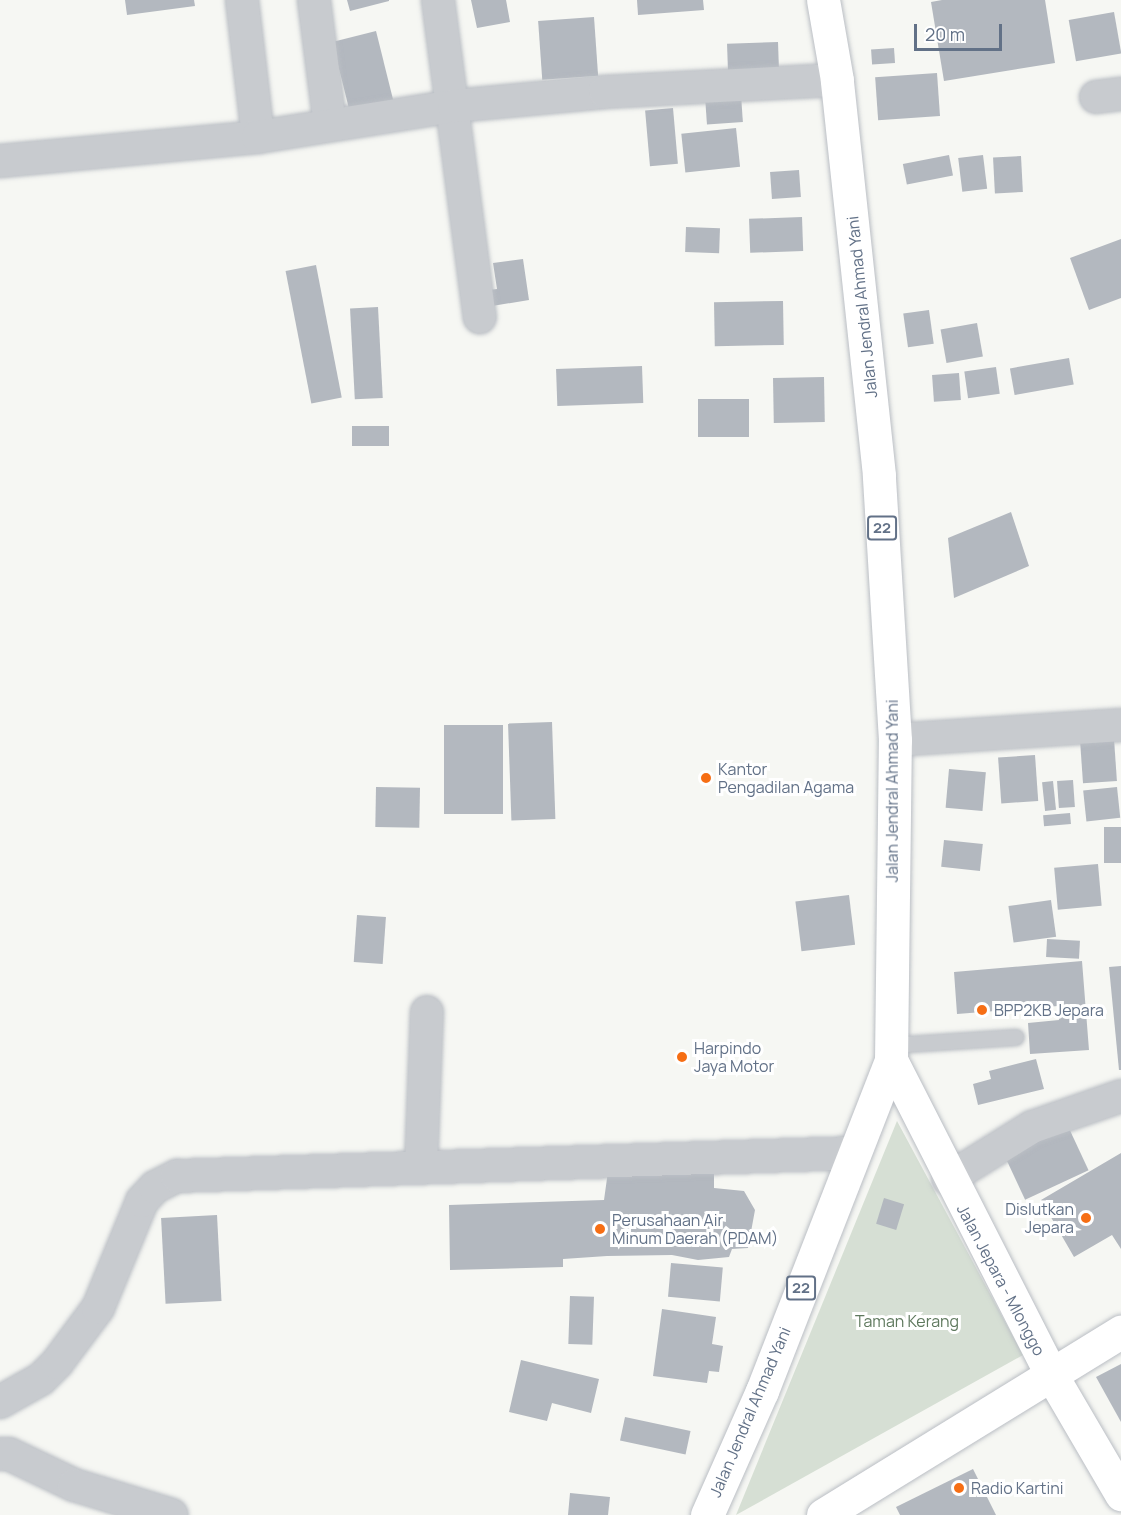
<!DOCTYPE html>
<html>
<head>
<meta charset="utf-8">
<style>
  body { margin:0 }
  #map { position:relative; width:1121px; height:1515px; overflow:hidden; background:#f6f7f3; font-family:Manrope,sans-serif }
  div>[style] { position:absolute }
  .green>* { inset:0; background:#d6dfd4 }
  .building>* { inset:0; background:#b3b8bf; transform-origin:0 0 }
  .roads { filter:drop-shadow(0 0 2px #babec4) drop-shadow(0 0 2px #babec4) }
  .lane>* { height:15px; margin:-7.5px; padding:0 7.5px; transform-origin:7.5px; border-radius:7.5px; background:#c8cbcf }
  .street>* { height:32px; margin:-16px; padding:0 16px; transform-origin:16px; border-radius:16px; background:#c8cbcf }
  .secondary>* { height:33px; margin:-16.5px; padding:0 16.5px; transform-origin:16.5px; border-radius:16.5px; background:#fff }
  .highway>* { height:33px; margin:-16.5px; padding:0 16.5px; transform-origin:16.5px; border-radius:16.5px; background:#fff }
  .dots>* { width:16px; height:16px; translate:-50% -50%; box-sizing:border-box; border:3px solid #fff; border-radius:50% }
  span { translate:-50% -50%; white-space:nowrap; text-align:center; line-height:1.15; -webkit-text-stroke:6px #fff; paint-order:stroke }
  .shield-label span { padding:2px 4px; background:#fff; border:2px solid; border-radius:4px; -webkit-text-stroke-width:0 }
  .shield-label { font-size:15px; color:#627187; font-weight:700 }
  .street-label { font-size:16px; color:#627187 }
  .poi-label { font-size:16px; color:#627187 }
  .left { translate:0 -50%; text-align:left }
  .right { translate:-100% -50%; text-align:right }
  .park-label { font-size:16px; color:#5f795e }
  .scale { position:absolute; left:914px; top:24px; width:88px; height:27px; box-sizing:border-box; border:3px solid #627187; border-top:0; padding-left:8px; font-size:18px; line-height:21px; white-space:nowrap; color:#627187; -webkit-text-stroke:4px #fff; paint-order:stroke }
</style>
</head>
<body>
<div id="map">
  <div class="green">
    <div style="clip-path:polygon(897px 1121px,1023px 1355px,736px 1515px)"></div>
  </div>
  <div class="building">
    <div style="clip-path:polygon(125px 0,194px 0,195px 6px,127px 15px)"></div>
    <div style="clip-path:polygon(347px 0,389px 0,389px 1px,350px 11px)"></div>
    <div style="clip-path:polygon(471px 0,506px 0,510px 22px,477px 28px)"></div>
    <div style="clip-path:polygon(637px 0,703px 0,704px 10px,638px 15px)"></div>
    <div style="clip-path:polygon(942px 0,1045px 0,1055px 63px,944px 81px,931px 2px)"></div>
    <div style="left:1114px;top:12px;width:42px;height:46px;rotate:80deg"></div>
    <div style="left:594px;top:17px;width:59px;height:56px;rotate:86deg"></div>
    <div style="left:376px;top:31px;width:78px;height:45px;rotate:76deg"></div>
    <div style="left:778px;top:42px;width:35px;height:51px;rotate:88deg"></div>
    <div style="left:894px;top:48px;width:15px;height:23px;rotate:86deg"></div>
    <div style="left:937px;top:73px;width:43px;height:62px;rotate:86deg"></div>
    <div style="left:741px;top:95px;width:27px;height:36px;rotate:86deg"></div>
    <div style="left:673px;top:108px;width:56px;height:28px;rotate:85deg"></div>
    <div style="left:736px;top:128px;width:39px;height:55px;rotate:84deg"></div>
    <div style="left:949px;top:155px;width:21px;height:47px;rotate:79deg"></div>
    <div style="left:983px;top:155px;width:34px;height:25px;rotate:83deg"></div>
    <div style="left:1021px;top:156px;width:36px;height:28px;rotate:87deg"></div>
    <div style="left:799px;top:170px;width:27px;height:29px;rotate:86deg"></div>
    <div style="left:802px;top:217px;width:34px;height:53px;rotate:88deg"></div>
    <div style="left:686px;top:227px;width:34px;height:25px;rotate:2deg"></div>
    <div style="clip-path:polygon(1121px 239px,1121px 298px,1089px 310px,1070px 258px)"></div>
    <div style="clip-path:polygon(523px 259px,529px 300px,492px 306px,489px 290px,497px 289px,493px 263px)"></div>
    <div style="left:316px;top:265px;width:135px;height:31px;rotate:79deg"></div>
    <div style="left:783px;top:301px;width:44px;height:69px;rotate:89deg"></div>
    <div style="left:378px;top:307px;width:91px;height:28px;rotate:87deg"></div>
    <div style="left:929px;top:310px;width:34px;height:26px;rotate:82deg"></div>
    <div style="left:977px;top:323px;width:34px;height:37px;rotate:80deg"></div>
    <div style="left:1069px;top:358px;width:27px;height:60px;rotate:80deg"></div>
    <div style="left:642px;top:366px;width:37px;height:86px;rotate:88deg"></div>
    <div style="left:996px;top:367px;width:27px;height:32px;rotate:82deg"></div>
    <div style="left:959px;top:373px;width:27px;height:27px;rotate:86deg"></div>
    <div style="left:824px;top:377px;width:45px;height:51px;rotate:89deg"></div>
    <div style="left:749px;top:399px;width:38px;height:51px;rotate:90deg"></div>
    <div style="left:352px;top:426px;width:37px;height:20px"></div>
    <div style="clip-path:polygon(1011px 512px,1029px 566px,954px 598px,948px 538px)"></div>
    <div style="left:552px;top:722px;width:97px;height:44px;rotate:88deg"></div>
    <div style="left:444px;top:725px;width:59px;height:89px"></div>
    <div style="left:1114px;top:739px;width:42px;height:34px;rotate:86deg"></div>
    <div style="left:1035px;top:755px;width:46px;height:37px;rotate:86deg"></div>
    <div style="left:949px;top:769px;width:37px;height:39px;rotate:5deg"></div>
    <div style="left:1073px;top:780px;width:27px;height:16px;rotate:86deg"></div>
    <div style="left:1053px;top:781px;width:29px;height:11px;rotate:84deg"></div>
    <div style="left:376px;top:787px;width:44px;height:40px;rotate:1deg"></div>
    <div style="left:1117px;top:787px;width:31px;height:34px;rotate:84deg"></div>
    <div style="left:1070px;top:813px;width:11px;height:27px;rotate:85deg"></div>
    <div style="left:1104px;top:827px;width:17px;height:36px"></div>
    <div style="left:944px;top:840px;width:39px;height:27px;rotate:6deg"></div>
    <div style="left:1098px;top:864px;width:42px;height:44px;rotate:85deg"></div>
    <div style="left:849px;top:895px;width:50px;height:54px;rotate:83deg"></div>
    <div style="left:1051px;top:900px;width:37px;height:43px;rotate:82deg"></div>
    <div style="left:357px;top:915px;width:29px;height:47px;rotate:4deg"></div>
    <div style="left:1047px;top:939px;width:33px;height:18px;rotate:3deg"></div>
    <div style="clip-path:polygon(1082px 961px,1089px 1050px,1030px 1054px,1028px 1023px,1059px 1020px,1058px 1006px,957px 1014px,954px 972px)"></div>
    <div style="clip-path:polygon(1121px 966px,1121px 1070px,1119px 1070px,1109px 967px)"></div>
    <div style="clip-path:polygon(1036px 1059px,1044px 1089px,978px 1105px,973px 1084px,991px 1079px,989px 1071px)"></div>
    <div style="left:1067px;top:1124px;width:51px;height:70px;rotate:65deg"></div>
    <div style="clip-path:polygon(1121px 1153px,1121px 1249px,1112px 1235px,1074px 1257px,1041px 1200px)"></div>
    <div style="clip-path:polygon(609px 1164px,714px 1169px,714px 1188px,744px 1191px,755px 1210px,748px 1248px,732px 1249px,729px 1257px,698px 1260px,672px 1255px,607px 1256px,563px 1259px,563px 1267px,450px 1270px,449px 1205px,604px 1200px)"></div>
    <div style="left:884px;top:1198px;width:21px;height:27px;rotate:17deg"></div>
    <div style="left:217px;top:1215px;width:86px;height:56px;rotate:87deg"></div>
    <div style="left:671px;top:1263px;width:52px;height:34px;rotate:5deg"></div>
    <div style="left:570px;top:1296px;width:24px;height:48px;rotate:2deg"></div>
    <div style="clip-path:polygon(662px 1309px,716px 1317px,712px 1344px,723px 1346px,719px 1372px,709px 1371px,707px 1383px,653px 1376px)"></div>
    <div style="clip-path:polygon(521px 1360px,599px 1379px,591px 1413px,552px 1403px,547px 1421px,509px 1412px)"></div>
    <div style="clip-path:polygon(1121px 1364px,1121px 1422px,1096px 1377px)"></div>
    <div style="left:625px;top:1417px;width:67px;height:24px;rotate:12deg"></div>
    <div style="clip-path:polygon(973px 1469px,996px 1515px,900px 1515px,896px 1507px)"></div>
    <div style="clip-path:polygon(570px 1493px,610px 1497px,608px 1515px,568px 1515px)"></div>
  </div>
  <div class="roads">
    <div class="lane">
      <div style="left:891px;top:1045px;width:125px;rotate:-3.7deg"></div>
    </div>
    <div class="street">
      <div style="left:242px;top:0;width:138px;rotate:83.3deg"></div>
      <div style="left:314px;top:0;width:126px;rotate:82.7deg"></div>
      <div style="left:438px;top:0;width:320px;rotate:82.5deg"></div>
      <div style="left:1096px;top:97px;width:25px;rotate:-7deg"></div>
      <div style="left:0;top:161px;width:259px;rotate:-5.3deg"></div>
      <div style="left:258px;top:137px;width:198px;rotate:-9deg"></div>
      <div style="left:454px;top:106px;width:152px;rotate:-5.3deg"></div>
      <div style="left:605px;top:92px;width:232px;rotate:-3deg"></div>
      <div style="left:895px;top:740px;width:226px;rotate:-3.8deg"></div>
      <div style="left:421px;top:1166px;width:154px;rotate:-87.8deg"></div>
      <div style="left:948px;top:1179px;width:99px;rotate:-31.8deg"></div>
      <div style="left:1032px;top:1127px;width:94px;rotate:-19.2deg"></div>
      <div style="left:0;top:1402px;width:47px;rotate:-29.3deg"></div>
      <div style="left:41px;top:1379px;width:23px;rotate:-45deg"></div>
      <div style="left:57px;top:1363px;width:69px;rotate:-53.3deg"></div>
      <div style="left:98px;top:1308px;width:116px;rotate:-67.6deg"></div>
      <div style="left:142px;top:1201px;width:19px;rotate:-47deg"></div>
      <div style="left:155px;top:1187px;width:25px;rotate:-27deg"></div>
      <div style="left:177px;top:1176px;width:676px;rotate:-1.95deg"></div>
      <div style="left:0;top:1454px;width:9px"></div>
      <div style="left:9px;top:1454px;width:72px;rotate:25.5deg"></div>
      <div style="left:74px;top:1485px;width:102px;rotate:17deg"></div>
    </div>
    <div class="secondary">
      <div style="left:891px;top:1060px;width:355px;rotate:63deg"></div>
      <div style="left:1052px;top:1376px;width:137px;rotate:59.7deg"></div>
      <div style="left:823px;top:1515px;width:350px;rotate:-31.6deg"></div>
    </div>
    <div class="highway">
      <div style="left:707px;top:1515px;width:136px;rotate:-66.1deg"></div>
      <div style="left:762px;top:1391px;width:355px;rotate:-68.7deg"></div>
      <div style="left:891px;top:1060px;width:320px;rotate:-89.3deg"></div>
      <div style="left:895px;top:740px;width:265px;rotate:-93.5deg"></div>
      <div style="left:879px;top:475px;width:397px;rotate:-96.1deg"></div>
      <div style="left:837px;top:80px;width:81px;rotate:-99.9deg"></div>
    </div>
  </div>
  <div class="dots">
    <div style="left:706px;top:778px;background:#f66e14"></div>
    <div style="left:982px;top:1010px;background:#f66e14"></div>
    <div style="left:682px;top:1057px;background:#f66e14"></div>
    <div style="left:1086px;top:1218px;background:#f66e14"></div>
    <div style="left:600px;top:1229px;background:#f66e14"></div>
    <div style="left:959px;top:1488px;background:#f66e14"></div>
  </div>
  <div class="shield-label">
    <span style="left:882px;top:528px">22</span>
    <span style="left:801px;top:1288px">22</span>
  </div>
  <div class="street-label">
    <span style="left:862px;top:307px;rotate:-96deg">Jalan Jendral Ahmad Yani</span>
    <span style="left:892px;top:791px;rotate:-90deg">Jalan Jendral Ahmad Yani</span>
    <span style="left:1001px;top:1280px;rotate:62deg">Jalan Jepara - Mlonggo</span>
    <span style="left:750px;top:1412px;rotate:-67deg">Jalan Jendral Ahmad Yani</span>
  </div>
  <div class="poi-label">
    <span class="left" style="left:718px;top:778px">Kantor<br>Pengadilan Agama</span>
    <span class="left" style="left:994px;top:1010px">BPP2KB Jepara</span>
    <span class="left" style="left:694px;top:1057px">Harpindo<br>Jaya Motor</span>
    <span class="right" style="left:1074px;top:1218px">Dislutkan<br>Jepara</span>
    <span class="left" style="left:612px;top:1229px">Perusahaan Air<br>Minum Daerah (PDAM)</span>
    <span class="left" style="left:971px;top:1488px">Radio Kartini</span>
  </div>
  <div class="park-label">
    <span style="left:907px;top:1321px">Taman Kerang</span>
  </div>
  <div class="scale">20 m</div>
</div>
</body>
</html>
